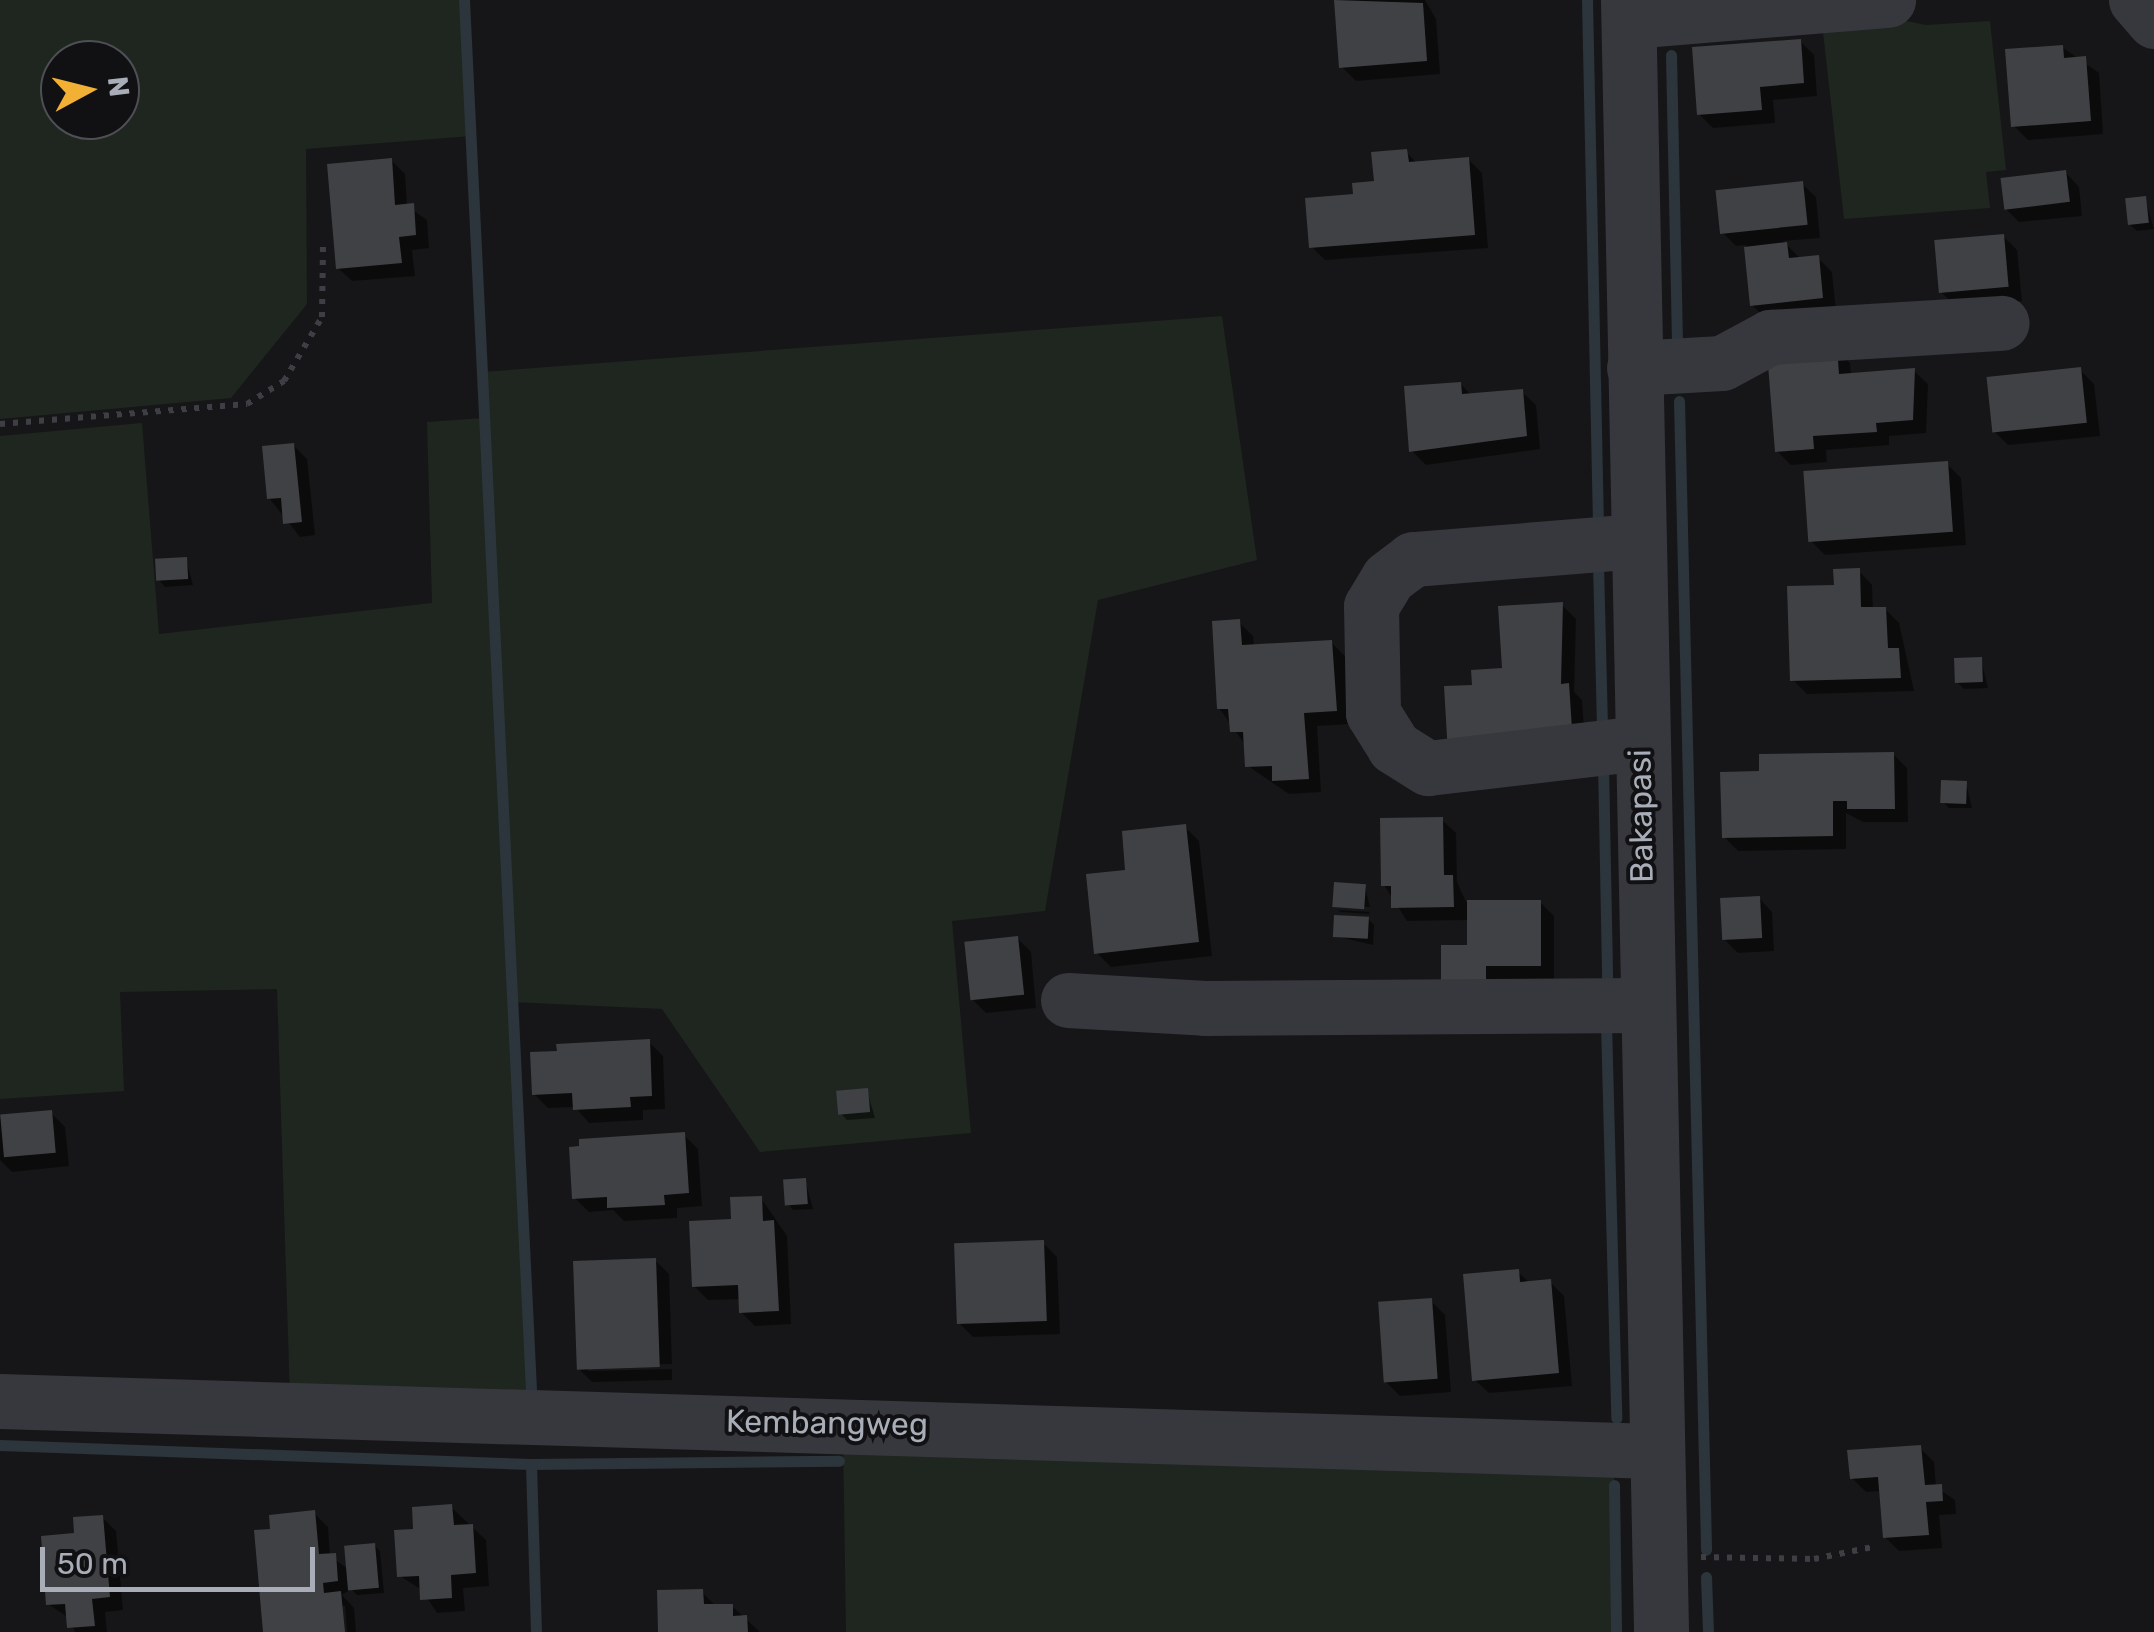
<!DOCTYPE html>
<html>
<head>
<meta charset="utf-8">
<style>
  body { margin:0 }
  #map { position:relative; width:2154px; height:1632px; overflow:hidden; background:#161618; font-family:Rubik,sans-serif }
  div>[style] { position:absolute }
  .green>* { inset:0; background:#1e261f }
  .shadow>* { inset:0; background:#0007 }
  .stream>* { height:11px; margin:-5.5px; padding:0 5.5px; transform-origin:5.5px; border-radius:5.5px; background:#2c353c }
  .building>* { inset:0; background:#404145; transform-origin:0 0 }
  .path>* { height:6px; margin-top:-3px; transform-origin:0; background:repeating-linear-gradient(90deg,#3d3f44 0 5px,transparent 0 13px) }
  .minor>* { height:55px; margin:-27.5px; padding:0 27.5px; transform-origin:27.5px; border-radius:27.5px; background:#37383d }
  span { translate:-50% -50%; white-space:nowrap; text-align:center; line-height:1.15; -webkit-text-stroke:8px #111113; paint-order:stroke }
  .street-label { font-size:32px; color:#a8adb8 }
  .north { position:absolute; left:40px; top:40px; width:100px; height:100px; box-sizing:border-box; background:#111113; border:2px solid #4d4f55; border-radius:50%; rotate:83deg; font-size:28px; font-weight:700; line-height:40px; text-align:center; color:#a8adb8 }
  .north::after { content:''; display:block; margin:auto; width:35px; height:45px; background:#f2b134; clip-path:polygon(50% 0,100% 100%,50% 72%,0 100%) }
  .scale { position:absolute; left:40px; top:1547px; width:275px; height:45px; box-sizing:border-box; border:5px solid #a8adb8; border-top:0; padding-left:12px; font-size:30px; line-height:35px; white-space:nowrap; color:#a8adb8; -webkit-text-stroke:8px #111113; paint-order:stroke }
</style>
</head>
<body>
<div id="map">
  <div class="green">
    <div style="clip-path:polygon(evenodd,0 0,464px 0,471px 136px,306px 149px,307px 304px,231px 398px,0 419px,0 0,60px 60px,120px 60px,120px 120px,60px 120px,60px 60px)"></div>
    <div style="clip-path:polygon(1881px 16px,1926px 25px,1990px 21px,2006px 170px,1986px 172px,1990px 208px,1844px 219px,1822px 23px)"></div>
    <div style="clip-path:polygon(1222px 316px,1257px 560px,1098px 600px,1045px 911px,952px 921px,971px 1133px,760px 1152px,662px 1009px,512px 1002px,531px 1404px,290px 1398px,277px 989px,120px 992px,124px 1091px,0 1099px,0 436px,142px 423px,159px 634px,432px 603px,427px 422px,484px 418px,482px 372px)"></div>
    <div style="clip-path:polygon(843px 1435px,1614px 1462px,1615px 1632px,846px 1632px)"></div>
  </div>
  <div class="shadow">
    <div style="clip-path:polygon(1336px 0,1425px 0,1436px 19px,1440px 74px,1356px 81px,1342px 67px)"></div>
    <div style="clip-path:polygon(1800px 41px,1814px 55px,1817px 96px,1773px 100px,1775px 123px,1713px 128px,1699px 114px)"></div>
    <div style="clip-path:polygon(2062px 47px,2099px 73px,2103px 134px,2028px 140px,2014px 126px)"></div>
    <div style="clip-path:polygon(1406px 152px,1417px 163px,1468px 159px,1482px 173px,1488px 248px,1325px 260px,1312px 247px)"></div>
    <div style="clip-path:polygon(391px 160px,405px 174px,407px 206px,427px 220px,429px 248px,412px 250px,415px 276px,352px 281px,338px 268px)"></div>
    <div style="clip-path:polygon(2066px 173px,2079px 187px,2082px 216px,2019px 222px,2005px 208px)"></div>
    <div style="clip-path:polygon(1802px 184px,1816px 197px,1820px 238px,1783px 241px,1802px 260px,1818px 258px,1832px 272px,1836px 312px,1766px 319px,1752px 305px,1746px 245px,1736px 246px,1722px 232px)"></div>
    <div style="clip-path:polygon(2145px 199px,2154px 229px,2137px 231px,2130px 225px)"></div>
    <div style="clip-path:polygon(2003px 236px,2017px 250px,2022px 301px,1955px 306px,1941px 292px)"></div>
    <div style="clip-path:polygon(1836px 349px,1850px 363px,1851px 375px,1914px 371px,1928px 384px,1926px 433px,1889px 436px,1889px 445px,1826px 450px,1827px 462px,1791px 465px,1777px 451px)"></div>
    <div style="clip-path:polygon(2080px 370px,2094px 384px,2100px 436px,2008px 445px,1994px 431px)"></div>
    <div style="clip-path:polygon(1461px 384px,1472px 396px,1522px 392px,1536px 405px,1540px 449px,1426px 465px,1412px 451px)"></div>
    <div style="clip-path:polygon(293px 445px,307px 459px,315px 535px,300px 537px,269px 498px)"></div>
    <div style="clip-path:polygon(1947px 464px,1961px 478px,1966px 545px,1825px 555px,1811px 541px)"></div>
    <div style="clip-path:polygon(186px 559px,193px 585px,165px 587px,159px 580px)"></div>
    <div style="clip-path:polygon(1859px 571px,1872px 585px,1873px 610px,1885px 609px,1899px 623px,1914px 691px,1807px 694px,1793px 680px,1837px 587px)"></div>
    <div style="clip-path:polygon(1562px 605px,1576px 619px,1574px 692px,1582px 700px,1585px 742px,1475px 687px,1504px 670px)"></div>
    <div style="clip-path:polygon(1239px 622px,1253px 636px,1254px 647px,1331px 642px,1345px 656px,1349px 724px,1317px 726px,1321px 792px,1289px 794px,1248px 766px,1246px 746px,1219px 708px)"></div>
    <div style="clip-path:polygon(1981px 659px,1988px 688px,1964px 689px,1958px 683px)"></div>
    <div style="clip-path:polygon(1893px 754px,1907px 768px,1908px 822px,1863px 822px,1846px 813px,1846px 849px,1738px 851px,1724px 837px,1762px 774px)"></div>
    <div style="clip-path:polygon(1966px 783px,1972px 808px,1949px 808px,1943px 802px)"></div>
    <div style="clip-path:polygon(1442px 820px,1456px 833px,1457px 882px,1466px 902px,1540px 902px,1554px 916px,1554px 979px,1499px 1006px,1469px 947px,1469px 920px,1407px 921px,1384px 885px)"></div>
    <div style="clip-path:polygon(1185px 827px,1199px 841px,1212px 956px,1111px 967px,1097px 953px,1128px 872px)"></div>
    <div style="clip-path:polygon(1365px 887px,1370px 907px,1334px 906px)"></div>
    <div style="clip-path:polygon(1759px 898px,1772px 912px,1774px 951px,1738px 953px,1724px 939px)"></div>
    <div style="clip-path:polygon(1338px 910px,1370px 912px,1369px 914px,1341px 912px)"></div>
    <div style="clip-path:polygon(1368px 919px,1374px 925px,1373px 945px,1335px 936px)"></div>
    <div style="clip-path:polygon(1017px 938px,1031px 952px,1036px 1008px,986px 1013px,972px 999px)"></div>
    <div style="clip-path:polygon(649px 1042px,663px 1056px,665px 1109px,643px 1110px,643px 1120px,589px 1123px,575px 1107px,548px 1108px,534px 1094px)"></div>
    <div style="clip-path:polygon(867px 1091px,875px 1118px,847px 1120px,841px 1114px)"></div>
    <div style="clip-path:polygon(51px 1113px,65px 1127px,69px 1166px,12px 1172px,0 1160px,0 1119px)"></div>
    <div style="clip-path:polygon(684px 1135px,698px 1149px,702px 1206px,677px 1208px,677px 1218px,624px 1221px,613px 1210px,589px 1212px,575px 1198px)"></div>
    <div style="clip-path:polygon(805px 1180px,813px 1209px,793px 1210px,787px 1203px)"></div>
    <div style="clip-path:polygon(761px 1198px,787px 1236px,791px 1324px,755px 1326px,741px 1312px,741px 1299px,708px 1300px,694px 1286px,734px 1222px)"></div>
    <div style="clip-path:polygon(1043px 1243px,1057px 1257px,1060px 1334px,973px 1337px,959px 1323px)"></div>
    <div style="clip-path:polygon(655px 1260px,669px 1274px,672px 1364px,588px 1366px,588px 1371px,672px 1369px,672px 1380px,592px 1382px,578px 1368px)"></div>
    <div style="clip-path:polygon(1518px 1272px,1530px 1283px,1550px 1282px,1564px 1296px,1572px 1386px,1489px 1393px,1475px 1380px)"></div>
    <div style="clip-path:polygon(1431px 1301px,1445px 1315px,1451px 1392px,1400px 1396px,1386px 1382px)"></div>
    <div style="clip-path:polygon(1920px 1448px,1934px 1462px,1936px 1487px,1955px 1500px,1956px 1514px,1939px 1515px,1942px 1548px,1899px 1551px,1885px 1537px,1881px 1491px,1866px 1492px,1852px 1478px)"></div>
    <div style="clip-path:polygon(451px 1507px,486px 1540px,489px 1586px,463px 1588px,465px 1611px,437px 1613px,422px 1590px,400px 1576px,416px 1532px)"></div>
    <div style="clip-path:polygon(314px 1513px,328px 1527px,330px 1556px,348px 1569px,374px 1545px,380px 1551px,384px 1593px,357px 1595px,351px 1589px,342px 1595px,354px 1608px,356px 1632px,347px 1632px,345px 1606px,340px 1606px,342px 1632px,266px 1632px,272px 1531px)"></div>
    <div style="clip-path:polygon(102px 1517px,116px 1531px,123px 1610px,105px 1612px,107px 1632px,75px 1632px,69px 1618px,48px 1604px,77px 1536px)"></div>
    <div style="clip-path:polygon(702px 1592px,717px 1607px,732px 1606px,760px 1632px,661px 1632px)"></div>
  </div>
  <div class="stream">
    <div style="left:464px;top:0;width:1392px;rotate:87.24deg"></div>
    <div style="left:1587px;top:0;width:525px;rotate:88.8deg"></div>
    <div style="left:1671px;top:55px;width:290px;rotate:88.8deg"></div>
    <div style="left:1679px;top:401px;width:1149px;rotate:88.65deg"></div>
    <div style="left:1598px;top:563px;width:161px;rotate:88.6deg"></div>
    <div style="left:1603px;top:763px;width:216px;rotate:88.9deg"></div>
    <div style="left:1606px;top:1023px;width:395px;rotate:88.5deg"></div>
    <div style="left:0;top:1445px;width:531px;rotate:2.05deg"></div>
    <div style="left:531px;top:1464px;width:308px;rotate:-0.6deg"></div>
    <div style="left:531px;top:1464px;width:168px;rotate:88.3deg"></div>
    <div style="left:1614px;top:1485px;width:147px;rotate:89.2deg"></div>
    <div style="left:1706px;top:1577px;width:55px;rotate:87.9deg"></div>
  </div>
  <div class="building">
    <div style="clip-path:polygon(1334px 0,1423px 3px,1427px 61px,1339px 68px)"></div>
    <div style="clip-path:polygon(1801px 39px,1804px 83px,1760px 87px,1762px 110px,1697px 115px,1692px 47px)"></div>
    <div style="clip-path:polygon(2063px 45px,2064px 58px,2086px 56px,2091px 121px,2011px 127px,2005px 49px)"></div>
    <div style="clip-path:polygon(1407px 149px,1409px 162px,1469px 157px,1475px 235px,1309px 248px,1305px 198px,1353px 194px,1352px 183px,1374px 181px,1371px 152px)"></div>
    <div style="clip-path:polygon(392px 158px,395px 205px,414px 203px,416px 235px,399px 237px,402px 263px,336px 269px,327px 164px)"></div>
    <div style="left:2066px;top:170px;width:32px;height:66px;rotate:83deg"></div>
    <div style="left:1803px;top:181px;width:44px;height:88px;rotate:84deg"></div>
    <div style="left:2146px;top:196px;width:27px;height:21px;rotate:84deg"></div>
    <div style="left:2004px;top:234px;width:53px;height:70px;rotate:85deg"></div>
    <div style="clip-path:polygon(1787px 242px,1789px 258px,1819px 255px,1823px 298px,1750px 306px,1744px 247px)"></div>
    <div style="clip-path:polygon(1837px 346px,1839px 374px,1915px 368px,1913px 420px,1876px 423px,1877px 432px,1813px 436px,1814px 449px,1775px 452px,1767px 352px)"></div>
    <div style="left:2081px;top:367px;width:56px;height:95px;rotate:84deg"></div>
    <div style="clip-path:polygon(1461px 382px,1462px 394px,1523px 389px,1527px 436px,1409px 452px,1404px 386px)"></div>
    <div style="clip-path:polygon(294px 443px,302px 522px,283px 524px,281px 498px,267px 499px,262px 446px)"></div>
    <div style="left:1948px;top:461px;width:71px;height:145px;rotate:86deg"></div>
    <div style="left:187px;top:557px;width:22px;height:32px;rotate:87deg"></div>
    <div style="clip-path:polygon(1860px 568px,1861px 607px,1886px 607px,1888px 648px,1899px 648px,1901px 678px,1790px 681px,1787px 586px,1834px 585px,1833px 569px)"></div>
    <div style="clip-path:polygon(1563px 602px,1561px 684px,1569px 683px,1572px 729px,1448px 754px,1444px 686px,1472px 685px,1471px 670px,1502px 668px,1498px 606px)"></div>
    <div style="clip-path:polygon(1240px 619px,1242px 645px,1332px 640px,1337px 711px,1304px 713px,1309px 779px,1272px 781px,1272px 766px,1245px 767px,1243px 732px,1230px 732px,1228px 709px,1217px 709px,1212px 621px)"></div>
    <div style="left:1982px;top:657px;width:25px;height:28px;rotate:88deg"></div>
    <div style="clip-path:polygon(1894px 752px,1895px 809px,1847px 809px,1847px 801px,1833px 801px,1833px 836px,1722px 838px,1720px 772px,1759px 771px,1759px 754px)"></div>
    <div style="left:1941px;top:780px;width:26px;height:23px;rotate:2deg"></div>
    <div style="clip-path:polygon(1443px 817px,1444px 875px,1453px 875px,1454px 907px,1391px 908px,1391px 886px,1381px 886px,1380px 818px)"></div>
    <div style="clip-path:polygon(1186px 824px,1199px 942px,1094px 954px,1086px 874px,1125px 870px,1122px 831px)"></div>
    <div style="left:1334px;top:882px;width:32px;height:25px;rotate:4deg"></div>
    <div style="left:1760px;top:896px;width:42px;height:40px;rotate:87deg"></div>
    <div style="clip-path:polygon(1467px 900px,1541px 900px,1541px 966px,1486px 966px,1486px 993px,1441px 993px,1441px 945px,1467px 945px)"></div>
    <div style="left:1334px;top:915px;width:35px;height:22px;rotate:3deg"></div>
    <div style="left:1018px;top:936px;width:59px;height:54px;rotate:84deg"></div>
    <div style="clip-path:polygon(650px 1039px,652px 1096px,630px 1097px,631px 1107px,573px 1110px,572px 1093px,532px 1095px,530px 1052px,557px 1051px,556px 1044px)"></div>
    <div style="left:868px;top:1088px;width:24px;height:32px;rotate:85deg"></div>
    <div style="left:52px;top:1110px;width:43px;height:52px;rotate:85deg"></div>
    <div style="clip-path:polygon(685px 1132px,689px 1193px,664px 1195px,665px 1205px,607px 1208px,607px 1197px,572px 1199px,569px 1147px,579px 1146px,579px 1139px)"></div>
    <div style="left:806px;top:1178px;width:26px;height:23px;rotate:86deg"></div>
    <div style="clip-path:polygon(762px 1196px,763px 1221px,774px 1220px,779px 1311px,739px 1313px,738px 1285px,692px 1287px,689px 1221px,731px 1219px,730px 1197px)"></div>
    <div style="left:1044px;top:1240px;width:81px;height:90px;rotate:88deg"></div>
    <div style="left:656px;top:1258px;width:109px;height:83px;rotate:88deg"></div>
    <div style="clip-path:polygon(1519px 1269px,1520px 1282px,1551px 1279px,1559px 1373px,1472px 1381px,1463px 1274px)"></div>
    <div style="left:1432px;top:1298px;width:81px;height:54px;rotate:86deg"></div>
    <div style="clip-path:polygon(1921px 1445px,1925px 1485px,1942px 1484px,1943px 1501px,1926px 1502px,1929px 1535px,1883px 1538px,1878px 1477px,1850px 1479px,1847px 1450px)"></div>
    <div style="clip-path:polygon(452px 1504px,454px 1525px,473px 1524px,476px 1573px,451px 1575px,452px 1598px,420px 1600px,419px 1576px,397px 1577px,394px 1530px,413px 1529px,412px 1507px)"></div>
    <div style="clip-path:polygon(315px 1510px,319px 1554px,336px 1553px,338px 1581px,323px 1583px,324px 1593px,341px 1591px,345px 1632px,263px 1632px,254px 1530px,270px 1529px,269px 1515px)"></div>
    <div style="clip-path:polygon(103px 1515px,110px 1597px,92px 1599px,95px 1626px,67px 1628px,65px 1604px,46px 1605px,41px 1536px,74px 1533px,73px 1517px)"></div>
    <div style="left:375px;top:1543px;width:45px;height:31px;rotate:85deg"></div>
    <div style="clip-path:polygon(703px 1589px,704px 1604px,733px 1604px,733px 1616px,747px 1615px,748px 1632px,658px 1632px,657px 1590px)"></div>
  </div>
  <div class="path">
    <div style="left:0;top:424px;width:248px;rotate:-4.6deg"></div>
    <div style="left:247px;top:404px;width:44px;rotate:-31.9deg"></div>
    <div style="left:284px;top:381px;width:74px;rotate:-59.3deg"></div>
    <div style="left:322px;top:317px;width:71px;rotate:-89.2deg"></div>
    <div style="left:1701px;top:1557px;width:113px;rotate:1deg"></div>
    <div style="left:1814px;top:1559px;width:60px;rotate:-11.5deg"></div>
  </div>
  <div class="minor">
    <div style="left:1628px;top:0;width:1632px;rotate:88.84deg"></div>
    <div style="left:2136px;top:0;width:28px;rotate:49deg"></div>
    <div style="left:1630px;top:21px;width:259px;rotate:-4.7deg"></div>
    <div style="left:1634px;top:368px;width:88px;rotate:-3.3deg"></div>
    <div style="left:1722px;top:363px;width:55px;rotate:-28.4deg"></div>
    <div style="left:1770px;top:337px;width:232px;rotate:-3.5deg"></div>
    <div style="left:1637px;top:541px;width:225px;rotate:175.4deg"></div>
    <div style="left:1413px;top:559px;width:31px;rotate:143deg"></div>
    <div style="left:1388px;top:578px;width:33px;rotate:121deg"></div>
    <div style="left:1371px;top:606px;width:107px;rotate:88.9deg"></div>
    <div style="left:1373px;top:713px;width:40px;rotate:58deg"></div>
    <div style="left:1394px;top:747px;width:40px;rotate:32deg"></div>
    <div style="left:1428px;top:768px;width:213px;rotate:-6.7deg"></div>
    <div style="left:1068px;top:1000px;width:137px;rotate:3.3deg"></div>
    <div style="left:1205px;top:1008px;width:439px;rotate:-0.4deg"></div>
    <div style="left:0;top:1401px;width:1655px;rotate:1.73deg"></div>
  </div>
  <div class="street-label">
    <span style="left:1641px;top:816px;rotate:-91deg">Bakapasi</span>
    <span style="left:827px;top:1423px;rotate:1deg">Kembangweg</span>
  </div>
  <div class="north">N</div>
  <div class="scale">50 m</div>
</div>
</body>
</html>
